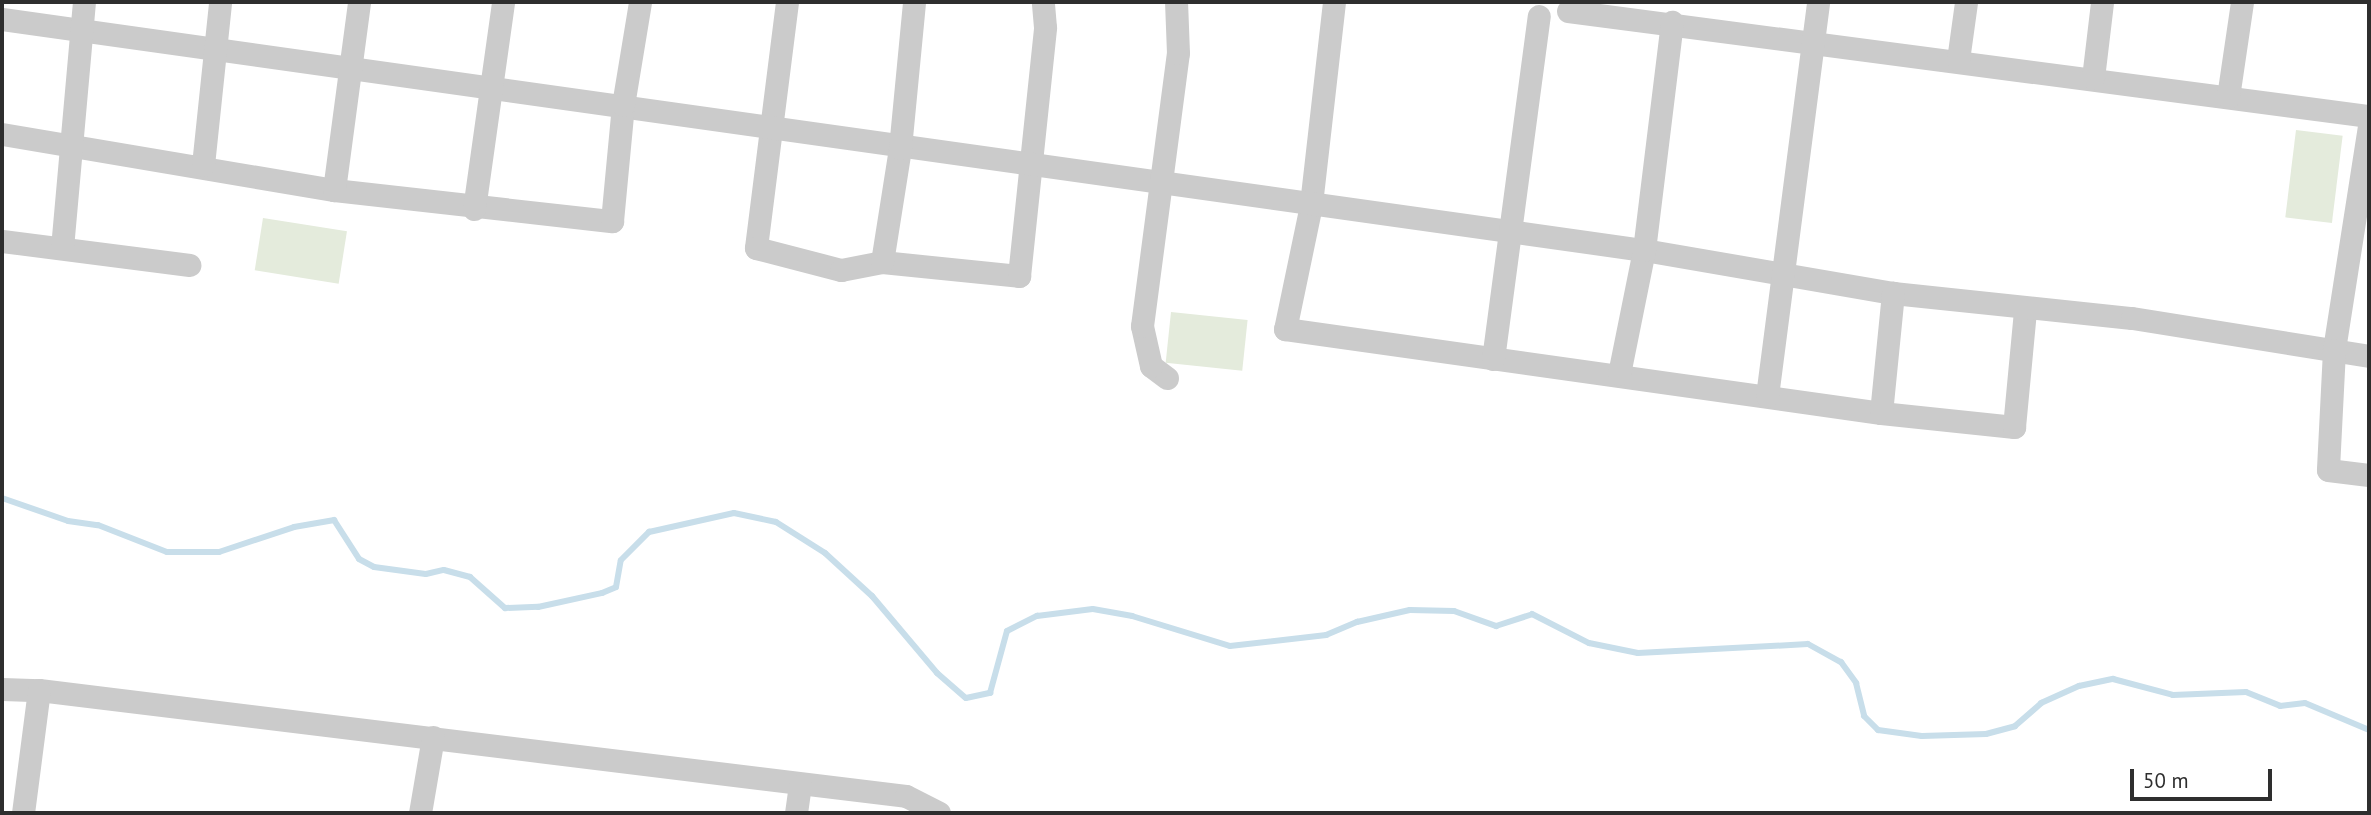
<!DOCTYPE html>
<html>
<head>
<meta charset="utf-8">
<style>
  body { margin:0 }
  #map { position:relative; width:2371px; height:815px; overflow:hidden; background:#fff; font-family:"PT Sans",sans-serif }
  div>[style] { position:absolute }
  .green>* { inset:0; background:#e4ebdc; transform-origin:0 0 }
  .stream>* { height:6px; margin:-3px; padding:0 3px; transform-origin:3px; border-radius:3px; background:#c8deea }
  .minor>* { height:23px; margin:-11.5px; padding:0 11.5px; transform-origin:11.5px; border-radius:11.5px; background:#cbcbcb }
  span { translate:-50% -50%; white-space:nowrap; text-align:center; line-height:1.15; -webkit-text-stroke:7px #fff; paint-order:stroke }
  .frame { position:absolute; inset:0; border:4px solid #2e2e2e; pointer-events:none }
  .scale { position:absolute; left:2130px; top:769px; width:142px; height:32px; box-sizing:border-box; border:4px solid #2e2e2e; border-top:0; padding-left:9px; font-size:21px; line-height:24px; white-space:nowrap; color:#2e2e2e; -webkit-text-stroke:5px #fff; paint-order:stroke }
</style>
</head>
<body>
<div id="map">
  <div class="green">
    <div style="left:2296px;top:130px;width:47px;height:88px;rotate:7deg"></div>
    <div style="left:263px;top:218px;width:85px;height:53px;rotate:9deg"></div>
    <div style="left:1171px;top:312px;width:77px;height:51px;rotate:6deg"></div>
  </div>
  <div class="stream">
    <div style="left:2px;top:498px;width:70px;rotate:19.2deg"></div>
    <div style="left:68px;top:521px;width:30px;rotate:8deg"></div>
    <div style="left:98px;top:525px;width:74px;rotate:21.4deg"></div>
    <div style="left:167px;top:552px;width:52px"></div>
    <div style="left:219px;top:552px;width:79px;rotate:-18.4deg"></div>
    <div style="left:294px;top:527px;width:41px;rotate:-9.9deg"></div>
    <div style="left:334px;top:520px;width:46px;rotate:57.3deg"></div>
    <div style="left:359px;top:559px;width:17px;rotate:28deg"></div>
    <div style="left:374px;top:567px;width:52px;rotate:7.7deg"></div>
    <div style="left:426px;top:574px;width:18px;rotate:-13deg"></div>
    <div style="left:444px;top:570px;width:27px;rotate:15deg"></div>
    <div style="left:470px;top:577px;width:47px;rotate:41.5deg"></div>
    <div style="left:505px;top:608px;width:33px;rotate:-2deg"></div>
    <div style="left:538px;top:607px;width:66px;rotate:-12.3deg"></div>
    <div style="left:602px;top:593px;width:15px;rotate:-23deg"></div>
    <div style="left:616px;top:587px;width:27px;rotate:-80deg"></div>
    <div style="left:621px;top:560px;width:40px;rotate:-45deg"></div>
    <div style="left:649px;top:532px;width:87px;rotate:-12.6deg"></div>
    <div style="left:734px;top:513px;width:43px;rotate:12.1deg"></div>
    <div style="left:776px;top:522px;width:58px;rotate:32.3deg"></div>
    <div style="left:825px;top:553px;width:64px;rotate:42.5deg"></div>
    <div style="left:872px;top:596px;width:101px;rotate:49.8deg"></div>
    <div style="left:937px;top:673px;width:38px;rotate:41deg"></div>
    <div style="left:966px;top:698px;width:25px;rotate:-12deg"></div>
    <div style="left:990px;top:693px;width:64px;rotate:-74.7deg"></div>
    <div style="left:1007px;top:631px;width:34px;rotate:-27deg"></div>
    <div style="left:1037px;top:616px;width:56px;rotate:-7.1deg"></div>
    <div style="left:1093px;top:609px;width:40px;rotate:10deg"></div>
    <div style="left:1132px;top:616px;width:102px;rotate:17deg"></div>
    <div style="left:1230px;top:646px;width:97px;rotate:-6.5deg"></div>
    <div style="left:1326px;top:635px;width:34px;rotate:-23deg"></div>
    <div style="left:1357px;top:622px;width:54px;rotate:-12.8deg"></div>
    <div style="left:1410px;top:610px;width:44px;rotate:1.3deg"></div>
    <div style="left:1454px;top:611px;width:45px;rotate:19.7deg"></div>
    <div style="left:1496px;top:626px;width:38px;rotate:-18deg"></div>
    <div style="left:1532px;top:614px;width:64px;rotate:27deg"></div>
    <div style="left:1589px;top:643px;width:50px;rotate:11.5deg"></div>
    <div style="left:1638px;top:653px;width:170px;rotate:-3deg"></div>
    <div style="left:1808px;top:644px;width:38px;rotate:29deg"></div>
    <div style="left:1841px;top:662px;width:26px;rotate:54deg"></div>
    <div style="left:1856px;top:683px;width:34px;rotate:76deg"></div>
    <div style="left:1864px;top:716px;width:20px;rotate:45deg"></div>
    <div style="left:1878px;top:730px;width:44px;rotate:7.8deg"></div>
    <div style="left:1922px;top:736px;width:64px;rotate:-1.8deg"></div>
    <div style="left:1986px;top:734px;width:30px;rotate:-15deg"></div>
    <div style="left:2015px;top:726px;width:35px;rotate:-41deg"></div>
    <div style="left:2041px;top:703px;width:42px;rotate:-24.1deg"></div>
    <div style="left:2079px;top:686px;width:35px;rotate:-12deg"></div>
    <div style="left:2113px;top:679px;width:62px;rotate:14.9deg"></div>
    <div style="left:2173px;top:695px;width:73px;rotate:-2.4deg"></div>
    <div style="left:2246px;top:692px;width:37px;rotate:22deg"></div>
    <div style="left:2280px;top:706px;width:25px;rotate:-7deg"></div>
    <div style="left:2305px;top:703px;width:69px;rotate:22.9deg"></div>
  </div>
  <div class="minor">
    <div style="left:787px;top:2px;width:248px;rotate:97.2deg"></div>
    <div style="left:756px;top:248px;width:88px;rotate:14.5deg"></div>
    <div style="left:841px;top:270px;width:42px;rotate:-11deg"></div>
    <div style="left:882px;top:262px;width:138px;rotate:5.8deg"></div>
    <div style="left:1019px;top:276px;width:250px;rotate:-84deg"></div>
    <div style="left:1045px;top:27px;width:25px;rotate:-95deg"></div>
    <div style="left:1334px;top:2px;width:204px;rotate:96.5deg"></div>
    <div style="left:1311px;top:205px;width:127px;rotate:101.8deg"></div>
    <div style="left:1285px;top:329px;width:602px;rotate:8.02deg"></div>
    <div style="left:1881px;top:413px;width:134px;rotate:6deg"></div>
    <div style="left:2014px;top:427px;width:117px;rotate:-84.6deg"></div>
    <div style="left:1568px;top:11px;width:808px;rotate:7.47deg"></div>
    <div style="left:2px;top:19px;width:1658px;rotate:8.01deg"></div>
    <div style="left:1644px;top:250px;width:253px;rotate:9.8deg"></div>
    <div style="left:1893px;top:293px;width:240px;rotate:6deg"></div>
    <div style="left:2132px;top:318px;width:240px;rotate:9.1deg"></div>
    <div style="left:1958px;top:60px;width:59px;rotate:-82.1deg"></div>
    <div style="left:2093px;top:78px;width:77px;rotate:-83.2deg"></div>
    <div style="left:2228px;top:97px;width:96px;rotate:-81.6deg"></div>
    <div style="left:2369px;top:126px;width:227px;rotate:98.9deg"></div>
    <div style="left:2334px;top:350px;width:120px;rotate:92.9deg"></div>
    <div style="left:2328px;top:470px;width:41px;rotate:7deg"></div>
    <div style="left:2px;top:134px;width:337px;rotate:9.6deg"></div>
    <div style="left:334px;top:190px;width:280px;rotate:6.4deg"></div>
    <div style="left:612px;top:221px;width:117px;rotate:-84.6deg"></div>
    <div style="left:623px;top:105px;width:104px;rotate:-80.6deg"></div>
    <div style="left:203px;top:165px;width:164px;rotate:-84deg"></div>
    <div style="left:334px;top:190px;width:190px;rotate:-82.4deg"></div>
    <div style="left:474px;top:209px;width:209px;rotate:-82deg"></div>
    <div style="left:2px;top:241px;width:189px;rotate:7.3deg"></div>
    <div style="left:62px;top:248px;width:247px;rotate:-84.9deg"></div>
    <div style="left:882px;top:262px;width:115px;rotate:-81deg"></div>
    <div style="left:900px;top:148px;width:147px;rotate:-84.5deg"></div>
    <div style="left:1493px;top:359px;width:346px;rotate:-82.4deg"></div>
    <div style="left:1619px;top:374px;width:126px;rotate:-78.6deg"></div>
    <div style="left:1644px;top:250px;width:230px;rotate:-83deg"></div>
    <div style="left:1167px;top:378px;width:20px;rotate:-143deg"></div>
    <div style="left:1151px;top:366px;width:41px;rotate:-102.7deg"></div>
    <div style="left:1142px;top:326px;width:275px;rotate:-82.5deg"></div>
    <div style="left:1178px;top:53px;width:51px;rotate:-92.2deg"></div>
    <div style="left:1767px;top:396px;width:397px;rotate:-82.6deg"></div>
    <div style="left:1881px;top:413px;width:121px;rotate:-84.3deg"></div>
    <div style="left:2px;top:689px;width:37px;rotate:2deg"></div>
    <div style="left:39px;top:690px;width:873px;rotate:6.97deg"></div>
    <div style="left:906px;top:796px;width:37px;rotate:27deg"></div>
    <div style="left:23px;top:813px;width:124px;rotate:-82.6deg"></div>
    <div style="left:420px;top:813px;width:77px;rotate:-80.3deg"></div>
    <div style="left:796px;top:813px;width:28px;rotate:-82deg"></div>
  </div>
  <div class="frame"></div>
  <div class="scale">50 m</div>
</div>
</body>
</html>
